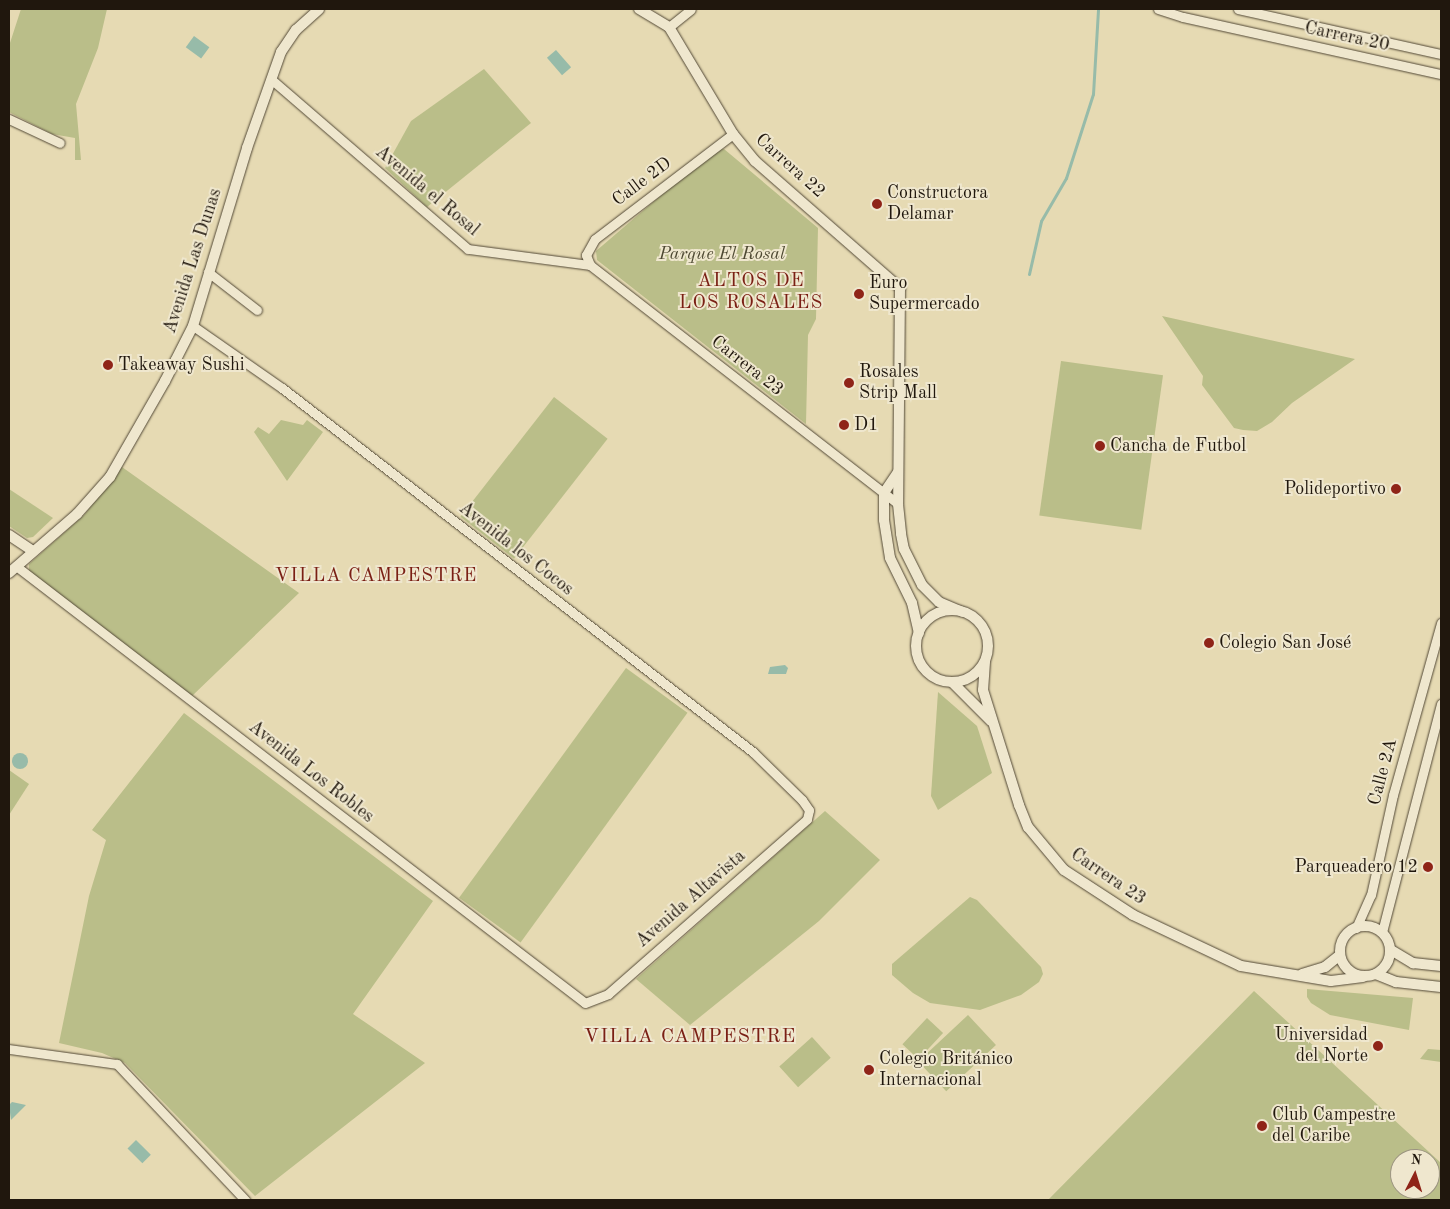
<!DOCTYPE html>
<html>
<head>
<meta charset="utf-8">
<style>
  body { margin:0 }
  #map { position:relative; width:1450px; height:1209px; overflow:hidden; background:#e6dab3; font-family:"Old Standard TT",serif }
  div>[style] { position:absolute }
  .green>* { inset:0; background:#babe89; transform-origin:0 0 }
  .water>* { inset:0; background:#97bba9; transform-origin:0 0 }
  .round { border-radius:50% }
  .stream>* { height:3px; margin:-1.5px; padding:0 1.5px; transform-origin:1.5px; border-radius:1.5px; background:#97bba9 }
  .roads { filter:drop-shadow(0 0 1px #524836) drop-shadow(0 0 1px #524836) }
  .minor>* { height:9px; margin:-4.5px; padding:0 4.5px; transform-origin:4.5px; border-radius:4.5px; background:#efe7ce }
  .tertiary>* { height:10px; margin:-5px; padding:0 5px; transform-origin:5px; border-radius:5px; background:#efe7ce }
  .tertiary>.ring { margin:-5px; padding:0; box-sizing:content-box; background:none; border:10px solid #efe7ce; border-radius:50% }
  .dots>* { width:14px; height:14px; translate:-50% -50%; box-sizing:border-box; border:2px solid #efe7ce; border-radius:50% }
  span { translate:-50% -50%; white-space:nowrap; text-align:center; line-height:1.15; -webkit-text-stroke:4px #efe7ce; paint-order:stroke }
  .street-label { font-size:18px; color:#20170d }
  .poi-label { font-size:18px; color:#20170d }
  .left { translate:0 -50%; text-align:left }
  .right { translate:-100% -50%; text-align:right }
  .park-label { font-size:18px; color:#4e4932; font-style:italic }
  .neighbourhood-label { font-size:19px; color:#7a1f14; letter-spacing:1px }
  .quarter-label { font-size:20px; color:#7a1f14; letter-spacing:1px }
  .frame { position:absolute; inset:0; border:10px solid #20170d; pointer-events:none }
  .north { position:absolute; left:1390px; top:1149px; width:50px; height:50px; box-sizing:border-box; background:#efe7ce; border:1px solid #9c9481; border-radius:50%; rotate:5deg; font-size:14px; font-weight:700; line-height:20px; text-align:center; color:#20170d }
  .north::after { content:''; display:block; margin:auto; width:18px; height:22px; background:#8f2418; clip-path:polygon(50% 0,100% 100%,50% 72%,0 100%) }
</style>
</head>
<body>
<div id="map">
  <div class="green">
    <div style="clip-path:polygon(21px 9px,107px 9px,98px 48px,76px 104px,81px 160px,75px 160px,75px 138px,52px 134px,9px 112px,9px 46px)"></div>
    <div style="clip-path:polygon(484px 69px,531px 123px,427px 207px,385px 168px,411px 121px)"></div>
    <div style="clip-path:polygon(724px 149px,818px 228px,816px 319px,808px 335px,806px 424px,597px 260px,596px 251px,714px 150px)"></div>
    <div style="clip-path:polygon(1162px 316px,1355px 359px,1292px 403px,1272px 422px,1257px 431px,1243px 430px,1234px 428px,1202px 385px,1203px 376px)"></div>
    <div style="left:1061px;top:361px;width:103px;height:156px;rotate:8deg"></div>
    <div style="left:554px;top:397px;width:68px;height:152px;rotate:38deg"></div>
    <div style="clip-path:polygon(281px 420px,303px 425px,307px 420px,323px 432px,287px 481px,254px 432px,258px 427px,269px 434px)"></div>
    <div style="clip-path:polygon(122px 467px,299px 593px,192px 696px,29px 571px,29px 564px,84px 515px)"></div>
    <div style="clip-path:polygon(9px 489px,53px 518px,33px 537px,27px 538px,9px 526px)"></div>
    <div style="left:626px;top:668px;width:76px;height:284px;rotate:36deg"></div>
    <div style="clip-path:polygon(938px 692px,977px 726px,992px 773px,938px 810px,931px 796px)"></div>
    <div style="clip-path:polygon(184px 713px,433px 901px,353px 1014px,425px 1063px,255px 1196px,125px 1063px,102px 1053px,59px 1043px,89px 896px,106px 840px,92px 830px)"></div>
    <div style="clip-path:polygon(9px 770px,29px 784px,9px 815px)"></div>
    <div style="clip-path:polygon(825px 811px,880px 860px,819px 921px,690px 1025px,636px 979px)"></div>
    <div style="clip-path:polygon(970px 897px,977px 900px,1041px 967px,1043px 974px,1039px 982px,1021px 995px,980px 1010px,930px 1003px,913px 993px,892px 975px,892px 964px)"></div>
    <div style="clip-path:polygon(1307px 989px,1413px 998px,1409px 1030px,1330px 1015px,1311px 1003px,1307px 997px)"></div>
    <div style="clip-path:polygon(evenodd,1254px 991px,1441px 1163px,1441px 1200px,1048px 1200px,1254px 991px,1400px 1159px,1430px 1159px,1430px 1189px,1400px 1189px,1400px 1159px)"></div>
    <div style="left:968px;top:1015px;width:41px;height:68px;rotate:47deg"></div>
    <div style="left:927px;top:1018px;width:22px;height:36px;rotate:43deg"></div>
    <div style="left:812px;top:1037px;width:28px;height:44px;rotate:48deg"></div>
    <div style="clip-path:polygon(1428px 1049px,1441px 1050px,1441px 1062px,1420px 1059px)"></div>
  </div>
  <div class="water">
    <div style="left:194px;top:36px;width:19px;height:14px;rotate:36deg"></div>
    <div style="left:556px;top:50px;width:23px;height:12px;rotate:49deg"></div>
    <div style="clip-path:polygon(785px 665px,788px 668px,786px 674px,768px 674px,770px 667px)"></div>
    <div class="round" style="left:12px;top:753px;width:16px;height:16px"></div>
    <div style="clip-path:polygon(12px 1102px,26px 1105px,11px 1120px,9px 1105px)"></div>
    <div style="left:136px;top:1140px;width:21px;height:12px;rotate:45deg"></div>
  </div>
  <div class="stream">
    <div style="left:1029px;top:274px;width:54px;rotate:-77.2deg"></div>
    <div style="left:1041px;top:221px;width:50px;rotate:-59.8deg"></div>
    <div style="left:1066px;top:178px;width:88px;rotate:-72.2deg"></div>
    <div style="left:1093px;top:94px;width:85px;rotate:-86.6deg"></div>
  </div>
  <div class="roads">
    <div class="minor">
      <div style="left:1158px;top:9px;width:26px;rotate:18deg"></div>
      <div style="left:1183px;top:17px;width:264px;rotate:12.5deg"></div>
      <div style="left:1238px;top:9px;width:208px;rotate:12.5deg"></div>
      <div style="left:669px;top:27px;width:28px;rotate:-39deg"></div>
      <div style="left:271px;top:79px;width:260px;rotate:40.8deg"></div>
      <div style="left:468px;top:249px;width:123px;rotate:7.5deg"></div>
      <div style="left:9px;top:119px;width:56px;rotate:25.2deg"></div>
      <div style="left:590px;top:265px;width:390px;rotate:37.8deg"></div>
      <div style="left:590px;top:265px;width:11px;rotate:-112deg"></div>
      <div style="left:586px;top:255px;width:18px;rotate:-61deg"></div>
      <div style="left:595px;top:239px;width:173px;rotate:-37.3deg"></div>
      <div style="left:208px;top:272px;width:62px;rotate:37.8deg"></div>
      <div style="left:16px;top:566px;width:717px;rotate:37.52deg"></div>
      <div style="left:585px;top:1003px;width:25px;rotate:-21deg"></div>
      <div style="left:608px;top:994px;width:265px;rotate:-41.3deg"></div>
      <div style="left:807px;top:819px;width:9px;rotate:-77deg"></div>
      <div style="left:809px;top:810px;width:12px;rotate:-125deg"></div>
      <div style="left:802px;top:800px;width:69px;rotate:-135.6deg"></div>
      <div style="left:753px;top:752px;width:595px;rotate:-142.3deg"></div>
      <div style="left:282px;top:388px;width:108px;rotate:-145.1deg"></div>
      <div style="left:1356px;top:928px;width:36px;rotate:-66deg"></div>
      <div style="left:1371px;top:895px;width:102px;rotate:-77.6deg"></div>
      <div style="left:1393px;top:795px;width:179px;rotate:-74.4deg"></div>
      <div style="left:1382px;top:932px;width:236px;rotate:-75.5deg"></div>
      <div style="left:9px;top:1049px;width:109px;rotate:7.9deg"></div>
      <div style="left:117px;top:1064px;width:187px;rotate:46.7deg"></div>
    </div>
    <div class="tertiary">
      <div style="left:639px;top:9px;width:35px;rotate:31deg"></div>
      <div style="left:669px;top:27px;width:125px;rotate:59.1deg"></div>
      <div style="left:733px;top:134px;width:35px;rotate:51deg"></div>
      <div style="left:755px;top:161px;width:193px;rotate:41.2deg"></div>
      <div style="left:900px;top:288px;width:216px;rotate:90.5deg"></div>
      <div style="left:898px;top:504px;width:30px;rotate:84deg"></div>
      <div style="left:901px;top:534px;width:15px;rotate:79deg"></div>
      <div style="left:904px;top:549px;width:40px;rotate:63.4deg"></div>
      <div style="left:922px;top:585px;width:24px;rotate:45deg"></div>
      <div style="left:939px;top:602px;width:25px;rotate:23deg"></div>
      <div style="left:898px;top:472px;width:25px;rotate:124deg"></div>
      <div style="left:884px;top:493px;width:27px;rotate:90deg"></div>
      <div style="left:884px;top:520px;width:38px;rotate:81deg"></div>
      <div style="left:890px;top:558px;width:50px;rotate:63.9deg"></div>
      <div style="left:912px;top:603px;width:31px;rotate:77deg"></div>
      <div style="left:9px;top:535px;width:29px;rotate:34deg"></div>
      <div style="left:9px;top:573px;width:90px;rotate:-40.9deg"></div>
      <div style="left:77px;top:514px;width:50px;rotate:-48.3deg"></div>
      <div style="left:110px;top:477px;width:111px;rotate:-60.2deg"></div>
      <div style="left:165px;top:381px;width:62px;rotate:-63deg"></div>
      <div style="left:193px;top:326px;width:186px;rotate:-73.1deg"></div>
      <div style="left:247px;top:148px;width:102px;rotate:-70.5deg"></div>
      <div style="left:281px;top:52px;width:27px;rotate:-56deg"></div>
      <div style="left:296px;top:30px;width:31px;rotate:-42deg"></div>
      <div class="ring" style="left:916px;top:610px;width:62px;height:62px"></div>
      <div style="left:985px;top:662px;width:28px;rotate:94deg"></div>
      <div style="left:983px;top:690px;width:121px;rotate:72.6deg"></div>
      <div style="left:1019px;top:805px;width:24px;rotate:68deg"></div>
      <div style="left:1028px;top:827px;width:56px;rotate:50.1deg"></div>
      <div style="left:1064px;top:870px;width:82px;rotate:33.1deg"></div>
      <div style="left:1133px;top:915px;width:119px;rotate:25.3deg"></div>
      <div style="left:1241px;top:966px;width:91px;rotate:9.5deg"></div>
      <div style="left:1331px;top:981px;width:32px;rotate:-7deg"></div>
      <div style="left:952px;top:682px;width:55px;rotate:45deg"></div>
      <div class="ring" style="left:1340px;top:926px;width:40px;height:40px"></div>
      <div style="left:1391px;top:950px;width:26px;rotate:31deg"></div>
      <div style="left:1413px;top:963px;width:28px;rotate:6deg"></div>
      <div style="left:1302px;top:974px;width:24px;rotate:-17deg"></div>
      <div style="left:1325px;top:967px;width:19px;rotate:-39deg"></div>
      <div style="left:1376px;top:974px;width:22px;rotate:22deg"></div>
      <div style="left:1396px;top:982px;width:45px;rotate:6.3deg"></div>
    </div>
  </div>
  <div class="dots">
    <div style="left:877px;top:204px;background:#8f2418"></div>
    <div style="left:859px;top:294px;background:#8f2418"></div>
    <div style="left:108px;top:365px;background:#8f2418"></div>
    <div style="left:849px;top:383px;background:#8f2418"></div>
    <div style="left:844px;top:425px;background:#8f2418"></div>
    <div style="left:1100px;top:446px;background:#8f2418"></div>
    <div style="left:1396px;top:489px;background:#8f2418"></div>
    <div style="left:1209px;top:643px;background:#8f2418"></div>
    <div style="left:1428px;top:867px;background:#8f2418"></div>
    <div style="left:1378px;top:1046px;background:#8f2418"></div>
    <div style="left:869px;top:1070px;background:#8f2418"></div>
    <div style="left:1262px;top:1126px;background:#8f2418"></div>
  </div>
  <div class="street-label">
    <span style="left:1347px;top:37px;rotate:12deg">Carrera 20</span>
    <span style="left:790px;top:166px;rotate:42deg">Carrera 22</span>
    <span style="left:642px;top:182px;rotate:-37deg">Calle 2D</span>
    <span style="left:427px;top:191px;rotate:40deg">Avenida el Rosal</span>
    <span style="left:193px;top:261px;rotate:-72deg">Avenida Las Dunas</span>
    <span style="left:747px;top:366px;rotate:38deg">Carrera 23</span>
    <span style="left:516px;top:549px;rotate:38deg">Avenida los Cocos</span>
    <span style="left:311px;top:772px;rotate:38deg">Avenida Los Robles</span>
    <span style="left:1383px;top:772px;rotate:-75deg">Calle 2A</span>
    <span style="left:1108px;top:877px;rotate:34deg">Carrera 23</span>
    <span style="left:691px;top:899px;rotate:-41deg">Avenida Altavista</span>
  </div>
  <div class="poi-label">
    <span class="left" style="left:887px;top:204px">Constructora<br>Delamar</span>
    <span class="left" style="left:869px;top:294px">Euro<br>Supermercado</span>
    <span class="left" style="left:118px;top:365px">Takeaway Sushi</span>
    <span class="left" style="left:859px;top:383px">Rosales<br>Strip Mall</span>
    <span class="left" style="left:854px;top:425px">D1</span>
    <span class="left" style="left:1110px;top:446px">Cancha de Futbol</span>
    <span class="right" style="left:1386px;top:489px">Polideportivo</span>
    <span class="left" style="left:1219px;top:643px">Colegio San José</span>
    <span class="right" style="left:1418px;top:867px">Parqueadero 12</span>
    <span class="right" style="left:1368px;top:1046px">Universidad<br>del Norte</span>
    <span class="left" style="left:879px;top:1070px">Colegio Británico<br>Internacional</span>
    <span class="left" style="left:1272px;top:1126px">Club Campestre<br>del Caribe</span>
  </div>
  <div class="park-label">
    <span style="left:722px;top:254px">Parque El Rosal</span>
  </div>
  <div class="neighbourhood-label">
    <span style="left:751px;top:293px">ALTOS DE<br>LOS ROSALES</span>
    <span style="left:376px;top:577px">VILLA CAMPESTRE</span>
  </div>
  <div class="quarter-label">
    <span style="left:690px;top:1037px">VILLA CAMPESTRE</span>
  </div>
  <div class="frame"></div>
  <div class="north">N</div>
</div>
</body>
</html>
